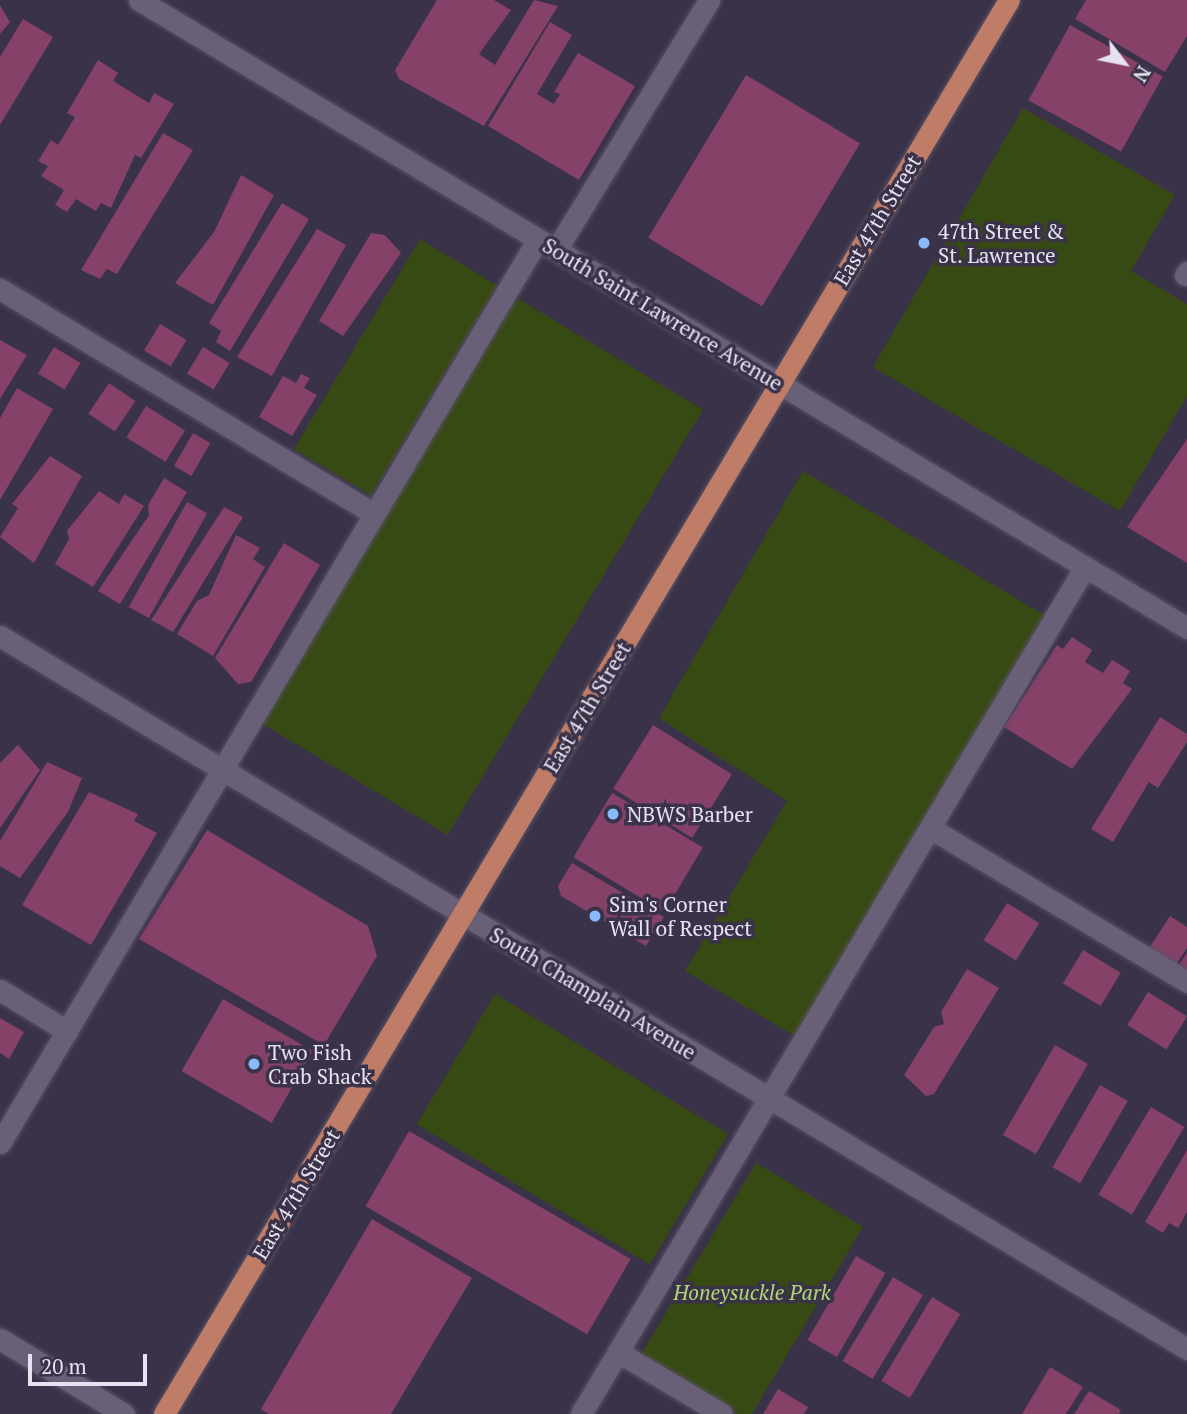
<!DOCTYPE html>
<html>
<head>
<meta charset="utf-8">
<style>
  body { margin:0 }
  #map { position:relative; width:1187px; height:1414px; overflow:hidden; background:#3a3248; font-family:"PT Serif",serif }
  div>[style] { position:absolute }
  .green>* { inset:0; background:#374a13; transform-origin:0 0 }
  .building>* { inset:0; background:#854168; transform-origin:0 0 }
  .roads { filter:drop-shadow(0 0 2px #585164) drop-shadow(0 0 2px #585164) }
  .minor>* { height:21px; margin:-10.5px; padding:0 10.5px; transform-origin:10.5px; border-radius:10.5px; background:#696078 }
  .major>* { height:21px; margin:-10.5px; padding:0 10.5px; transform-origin:10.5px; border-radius:10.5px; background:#bf7d68 }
  .dots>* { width:19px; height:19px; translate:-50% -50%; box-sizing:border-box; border:4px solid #3a3248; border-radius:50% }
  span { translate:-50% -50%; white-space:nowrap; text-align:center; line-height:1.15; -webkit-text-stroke:7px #3a3248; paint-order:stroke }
  .street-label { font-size:21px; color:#e7e2f0 }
  .poi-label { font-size:21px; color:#e7e2f0 }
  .left { translate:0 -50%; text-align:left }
  .park-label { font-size:21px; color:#b1d772; font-style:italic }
  .north { position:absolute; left:1089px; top:28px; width:70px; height:70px; -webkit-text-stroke:5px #3a3248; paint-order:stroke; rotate:122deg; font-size:19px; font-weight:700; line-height:28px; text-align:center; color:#e7e2f0 }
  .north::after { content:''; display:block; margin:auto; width:24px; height:32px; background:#e7e2f0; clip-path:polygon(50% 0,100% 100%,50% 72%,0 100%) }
  .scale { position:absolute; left:28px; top:1354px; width:119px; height:32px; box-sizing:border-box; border:4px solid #e7e2f0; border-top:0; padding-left:9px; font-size:21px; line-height:24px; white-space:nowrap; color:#e7e2f0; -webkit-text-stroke:5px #3a3248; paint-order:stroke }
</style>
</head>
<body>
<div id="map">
  <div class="green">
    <div style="clip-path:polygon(1023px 108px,1175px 195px,1131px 271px,1187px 304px,1187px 396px,1120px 511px,873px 367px)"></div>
    <div style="left:420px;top:239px;width:90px;height:245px;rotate:31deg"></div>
    <div style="left:517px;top:298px;width:217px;height:496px;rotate:31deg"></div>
    <div style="clip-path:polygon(803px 471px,1044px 615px,795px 1036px,685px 971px,787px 801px,659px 718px)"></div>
    <div style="left:495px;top:994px;width:272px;height:152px;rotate:31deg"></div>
    <div style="clip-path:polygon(756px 1163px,863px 1227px,752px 1414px,738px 1414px,640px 1356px)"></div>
  </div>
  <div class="building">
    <div style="clip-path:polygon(437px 0,494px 0,511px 10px,479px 54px,495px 65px,534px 0,558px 6px,484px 126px,399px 79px,395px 70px)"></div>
    <div style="clip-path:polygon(1086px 0,1187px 0,1187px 36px,1165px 72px,1075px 19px)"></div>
    <div style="clip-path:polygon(0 5px,10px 22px,0 34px)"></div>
    <div style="clip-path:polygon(23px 19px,53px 37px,0 125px,0 57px)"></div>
    <div style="clip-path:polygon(550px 22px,572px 35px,537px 94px,554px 104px,560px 94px,554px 92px,578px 53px,635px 86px,579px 180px,488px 126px)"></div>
    <div style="left:1070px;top:25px;width:106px;height:86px;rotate:29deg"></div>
    <div style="clip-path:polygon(98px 60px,118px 73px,113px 81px,149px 103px,154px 93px,174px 104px,141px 158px,135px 155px,111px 208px,101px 203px,96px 211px,76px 199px,67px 212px,55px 205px,64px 190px,41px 176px,48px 166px,38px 161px,51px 140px,58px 145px,75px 117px,67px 113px)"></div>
    <div style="left:746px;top:75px;width:133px;height:190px;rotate:31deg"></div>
    <div style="clip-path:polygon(163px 133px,193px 150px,117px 274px,107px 269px,100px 279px,81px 270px)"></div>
    <div style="clip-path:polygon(241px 175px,274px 195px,213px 305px,175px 283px,214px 232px)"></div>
    <div style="clip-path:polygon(282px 203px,309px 219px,230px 351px,216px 342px,221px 331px,209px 323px)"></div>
    <div style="clip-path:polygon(317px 229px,346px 245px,272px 376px,237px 357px)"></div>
    <div style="clip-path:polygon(371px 233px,385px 235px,401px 253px,343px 336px,319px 321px)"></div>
    <div style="left:160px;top:324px;width:31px;height:31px;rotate:31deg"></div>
    <div style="clip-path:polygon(0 340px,27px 355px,0 399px)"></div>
    <div style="left:54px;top:347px;width:31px;height:31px;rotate:31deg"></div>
    <div style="left:203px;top:347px;width:31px;height:31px;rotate:31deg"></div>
    <div style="clip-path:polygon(301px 374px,310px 378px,304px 388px,317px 395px,292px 436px,259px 417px,283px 376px,296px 383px)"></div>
    <div style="left:109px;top:383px;width:32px;height:37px;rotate:34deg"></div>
    <div style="clip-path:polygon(17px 388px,53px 409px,0 500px,0 418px)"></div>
    <div style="left:146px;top:406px;width:46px;height:37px;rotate:32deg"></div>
    <div style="left:193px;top:433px;width:20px;height:38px;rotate:30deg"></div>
    <div style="clip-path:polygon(1187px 439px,1187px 563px,1127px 527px)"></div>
    <div style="clip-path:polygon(50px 456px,82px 476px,34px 563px,0 537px,18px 508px,12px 504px)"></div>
    <div style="clip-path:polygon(164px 478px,187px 492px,120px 604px,98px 591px,149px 515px,148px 505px)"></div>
    <div style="clip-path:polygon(99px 491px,119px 504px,124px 494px,144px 506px,93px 587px,55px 564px,69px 539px,67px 531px)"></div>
    <div style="left:187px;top:502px;width:23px;height:120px;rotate:29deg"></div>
    <div style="clip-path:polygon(224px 507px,243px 517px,173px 632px,151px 620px)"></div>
    <div style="clip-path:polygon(236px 535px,260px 548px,253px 559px,265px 567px,213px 656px,177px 634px,197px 601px,209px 595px)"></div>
    <div style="clip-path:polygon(284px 543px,320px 565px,251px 682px,238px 684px,215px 658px)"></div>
    <div style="clip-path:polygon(1072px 637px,1092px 650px,1085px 662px,1103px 673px,1112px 660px,1130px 671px,1123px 683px,1132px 689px,1072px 769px,1004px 727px,1057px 645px,1063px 649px)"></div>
    <div style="clip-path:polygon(1160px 717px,1187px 734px,1187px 742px,1158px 788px,1149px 782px,1113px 842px,1091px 829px)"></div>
    <div style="left:653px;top:725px;width:93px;height:75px;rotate:32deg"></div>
    <div style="clip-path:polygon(18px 745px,40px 770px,0 828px,0 763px)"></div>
    <div style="clip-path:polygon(47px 762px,82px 778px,68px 812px,20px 878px,0 866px,0 841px)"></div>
    <div style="clip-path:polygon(89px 792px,138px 814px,134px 821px,157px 833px,91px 945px,22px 905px)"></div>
    <div style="left:612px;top:793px;width:106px;height:75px;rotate:31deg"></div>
    <div style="clip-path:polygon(207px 830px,368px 926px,377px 956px,324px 1045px,139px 939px)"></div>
    <div style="clip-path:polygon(572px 863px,664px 917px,646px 946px,561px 896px,558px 886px)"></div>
    <div style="left:1007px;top:903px;width:38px;height:44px;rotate:32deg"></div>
    <div style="clip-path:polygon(1170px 916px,1187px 927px,1187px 948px,1175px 966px,1148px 950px)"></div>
    <div style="left:1083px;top:950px;width:44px;height:39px;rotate:31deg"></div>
    <div style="clip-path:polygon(1187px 953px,1187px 974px,1177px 968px)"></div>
    <div style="clip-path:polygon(967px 969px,999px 988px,934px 1094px,926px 1096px,904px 1075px,934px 1027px,944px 1024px,941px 1012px)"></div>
    <div style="left:1148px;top:992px;width:46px;height:39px;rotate:32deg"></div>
    <div style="left:223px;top:999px;width:104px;height:83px;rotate:30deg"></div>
    <div style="clip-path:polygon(0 1018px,24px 1032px,9px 1059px,0 1053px)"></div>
    <div style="left:1055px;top:1045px;width:38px;height:104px;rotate:30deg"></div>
    <div style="left:1100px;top:1085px;width:32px;height:95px;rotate:30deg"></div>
    <div style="left:1151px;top:1107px;width:39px;height:102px;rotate:31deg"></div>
    <div style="left:409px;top:1131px;width:256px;height:87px;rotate:30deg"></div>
    <div style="clip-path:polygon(1187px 1150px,1187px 1212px,1178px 1228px,1169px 1223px,1163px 1233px,1145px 1222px)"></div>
    <div style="clip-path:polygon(372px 1219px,472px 1278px,391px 1414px,268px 1414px,261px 1409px)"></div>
    <div style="left:856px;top:1256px;width:34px;height:97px;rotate:30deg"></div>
    <div style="left:893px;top:1277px;width:35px;height:98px;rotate:31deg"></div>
    <div style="left:932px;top:1297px;width:33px;height:98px;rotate:31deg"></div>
    <div style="clip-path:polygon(1050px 1367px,1083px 1387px,1066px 1414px,1022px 1414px)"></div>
    <div style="clip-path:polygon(778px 1389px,808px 1407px,804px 1414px,763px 1414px)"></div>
    <div style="clip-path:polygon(1089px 1391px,1121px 1410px,1119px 1414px,1074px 1414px)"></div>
  </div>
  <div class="roads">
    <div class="minor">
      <div style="left:139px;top:0;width:1222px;rotate:30.93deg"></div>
      <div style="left:556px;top:250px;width:293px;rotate:-58.5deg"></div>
      <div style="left:1185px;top:275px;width:4px;rotate:-56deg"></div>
      <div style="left:0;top:289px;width:437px;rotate:31deg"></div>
      <div style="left:0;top:636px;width:1385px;rotate:30.99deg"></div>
      <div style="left:930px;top:828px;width:300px;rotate:30.9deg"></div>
      <div style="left:0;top:990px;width:79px;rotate:31.5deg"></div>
      <div style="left:0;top:1143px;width:1052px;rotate:-59.24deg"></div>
      <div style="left:0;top:1339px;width:145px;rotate:31.2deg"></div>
      <div style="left:618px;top:1352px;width:121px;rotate:30.8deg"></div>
      <div style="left:581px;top:1414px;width:986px;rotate:-59.25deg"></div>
    </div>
    <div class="major">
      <div style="left:164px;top:1414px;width:1647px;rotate:-59.14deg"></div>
    </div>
  </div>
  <div class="dots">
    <div style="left:924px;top:243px;background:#88bafc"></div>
    <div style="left:613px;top:814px;background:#88bafc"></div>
    <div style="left:595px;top:916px;background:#88bafc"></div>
    <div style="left:254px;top:1064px;background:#88bafc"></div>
  </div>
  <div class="street-label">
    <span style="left:877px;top:220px;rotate:-59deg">East 47th Street</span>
    <span style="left:663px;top:314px;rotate:31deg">South Saint Lawrence Avenue</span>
    <span style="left:587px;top:707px;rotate:-59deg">East 47th Street</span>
    <span style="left:593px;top:993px;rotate:31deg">South Champlain Avenue</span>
    <span style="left:296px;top:1194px;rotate:-59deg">East 47th Street</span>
  </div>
  <div class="poi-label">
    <span class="left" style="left:938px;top:243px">47th Street &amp;<br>St. Lawrence</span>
    <span class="left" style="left:627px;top:814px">NBWS Barber</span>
    <span class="left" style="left:609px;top:916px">Sim's Corner<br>Wall of Respect</span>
    <span class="left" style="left:268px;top:1064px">Two Fish<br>Crab Shack</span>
  </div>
  <div class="park-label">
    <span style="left:752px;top:1292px">Honeysuckle Park</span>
  </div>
  <div class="north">N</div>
  <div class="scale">20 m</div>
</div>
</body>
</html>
